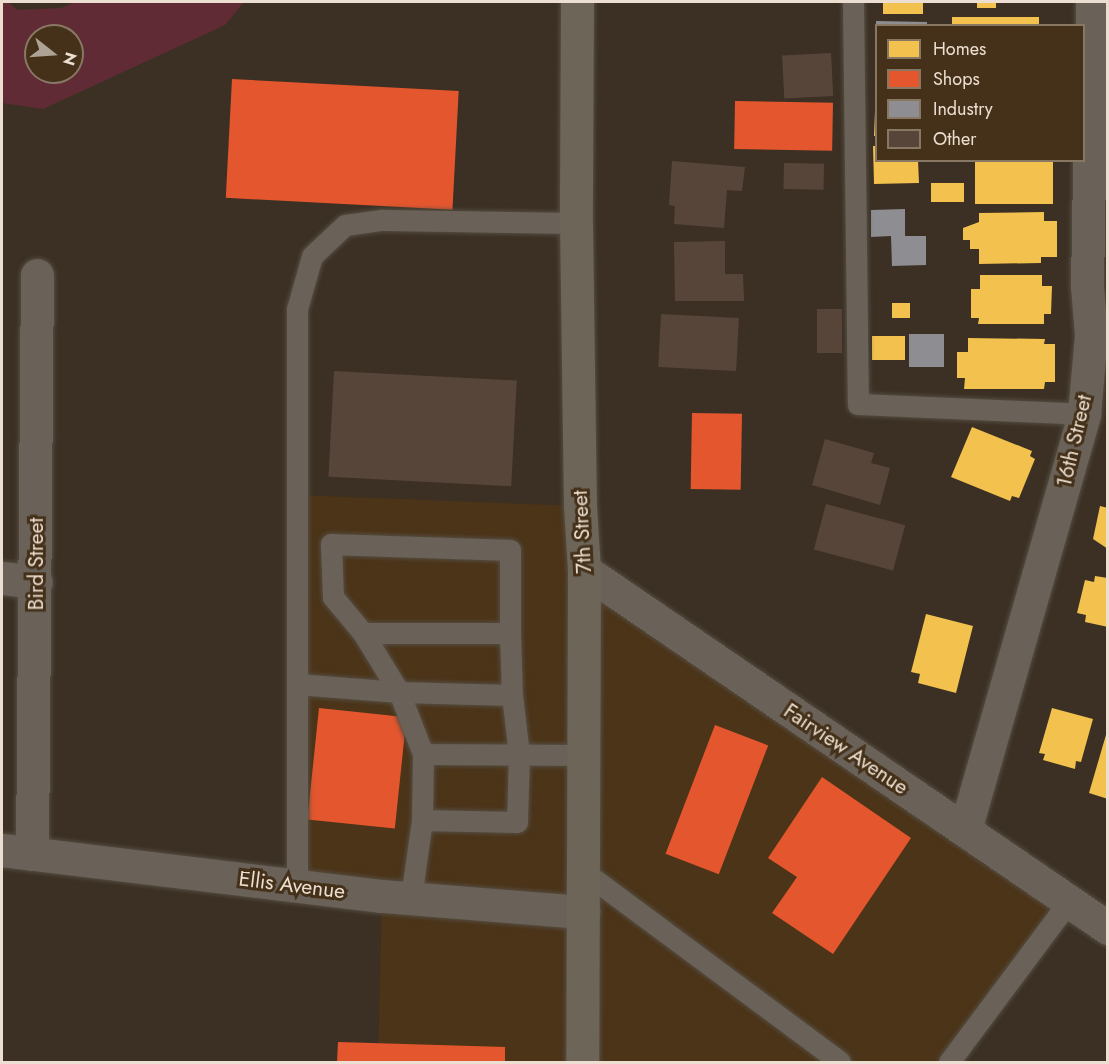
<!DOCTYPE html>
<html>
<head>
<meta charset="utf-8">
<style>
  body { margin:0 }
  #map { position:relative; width:1109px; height:1064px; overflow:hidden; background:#3b3023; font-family:Jost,sans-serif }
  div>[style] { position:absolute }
  .built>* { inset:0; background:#4b3418 }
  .green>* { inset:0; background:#612b35 }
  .homes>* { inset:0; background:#f2c14e; transform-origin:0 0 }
  .shops>* { inset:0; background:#e4572e; transform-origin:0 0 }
  .industry>* { inset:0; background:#8d8d92; transform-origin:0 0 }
  .building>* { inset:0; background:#584539; transform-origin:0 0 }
  .roads { filter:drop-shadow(0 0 2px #554c41) drop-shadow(0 0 2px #554c41) }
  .service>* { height:21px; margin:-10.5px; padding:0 10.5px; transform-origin:10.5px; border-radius:10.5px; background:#6a6259 }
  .minor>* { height:33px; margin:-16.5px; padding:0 16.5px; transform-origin:16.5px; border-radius:16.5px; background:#6a6259 }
  .tertiary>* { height:33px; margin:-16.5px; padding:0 16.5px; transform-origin:16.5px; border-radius:16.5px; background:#6a6259 }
  .secondary>* { height:33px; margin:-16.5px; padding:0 16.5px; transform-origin:16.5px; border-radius:16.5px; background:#6c6558 }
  span { translate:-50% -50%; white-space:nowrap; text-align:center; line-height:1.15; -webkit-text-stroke:6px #453119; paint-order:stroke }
  .street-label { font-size:21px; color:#ecdfd1 }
  .frame { position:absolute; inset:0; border:3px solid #ecdfd1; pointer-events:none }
  .legend { position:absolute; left:875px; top:24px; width:210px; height:138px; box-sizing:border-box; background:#453119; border:2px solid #887763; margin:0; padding:8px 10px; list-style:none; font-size:18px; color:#ecdfd1 }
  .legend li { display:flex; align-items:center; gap:12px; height:30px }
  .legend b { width:30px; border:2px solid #887763 }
  .north { position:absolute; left:24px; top:24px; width:60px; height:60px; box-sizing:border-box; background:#453119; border:2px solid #887763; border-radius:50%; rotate:107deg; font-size:16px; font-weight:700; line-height:24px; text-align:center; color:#ecdfd1 }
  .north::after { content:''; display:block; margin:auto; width:21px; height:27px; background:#aea294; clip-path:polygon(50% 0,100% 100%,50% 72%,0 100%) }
</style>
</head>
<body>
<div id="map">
  <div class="built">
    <div style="clip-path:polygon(298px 495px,580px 506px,584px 570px,1069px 901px,949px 1062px,378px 1062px,382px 896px,297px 886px)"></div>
  </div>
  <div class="green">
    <div style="clip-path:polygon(evenodd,2px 2px,8px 2px,17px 10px,61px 8px,76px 2px,244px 2px,225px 25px,43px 109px,2px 103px,2px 2px,36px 36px,72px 36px,72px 72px,36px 72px,36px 36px)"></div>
  </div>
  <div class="homes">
    <div style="left:883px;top:2px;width:40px;height:12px"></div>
    <div style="left:977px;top:2px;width:19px;height:6px"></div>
    <div style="left:952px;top:17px;width:87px;height:9px"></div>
    <div style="clip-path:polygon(875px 111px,876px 111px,876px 136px,874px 136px)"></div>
    <div style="clip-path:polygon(873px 146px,876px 146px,876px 160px,918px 160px,919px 183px,874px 184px)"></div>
    <div style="left:1053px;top:160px;width:44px;height:78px;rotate:90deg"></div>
    <div style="left:964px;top:183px;width:19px;height:33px;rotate:90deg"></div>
    <div style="clip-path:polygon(1044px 212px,1044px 221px,1057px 221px,1057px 257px,1041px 257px,1041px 263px,979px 264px,979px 249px,970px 249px,970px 240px,963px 240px,963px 228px,979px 222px,979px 213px)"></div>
    <div style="clip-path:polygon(980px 275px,1042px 275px,1042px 286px,1052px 286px,1051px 314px,1044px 314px,1044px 324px,978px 324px,979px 318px,971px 318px,971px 289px,980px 289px)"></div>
    <div style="left:892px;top:303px;width:18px;height:15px"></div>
    <div style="left:872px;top:336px;width:33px;height:24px"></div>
    <div style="clip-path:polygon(968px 338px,1045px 339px,1044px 344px,1055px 344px,1055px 382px,1045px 382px,1044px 389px,964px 389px,965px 378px,957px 378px,957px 352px,968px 352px)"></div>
    <div style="clip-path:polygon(972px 427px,1032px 451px,1030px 456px,1035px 459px,1019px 498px,1012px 496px,1010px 501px,951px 477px)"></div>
    <div style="clip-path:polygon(1100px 506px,1108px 508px,1108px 549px,1093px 539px)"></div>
    <div style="clip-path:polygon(1095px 576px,1108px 578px,1108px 627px,1085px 622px,1086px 615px,1077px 613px,1085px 580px,1094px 582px)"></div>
    <div style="clip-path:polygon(926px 614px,973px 626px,956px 693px,918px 683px,920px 674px,911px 672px)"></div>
    <div style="clip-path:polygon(1052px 708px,1093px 719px,1081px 762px,1076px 761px,1075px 769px,1043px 760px,1045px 754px,1039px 753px)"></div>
    <div style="clip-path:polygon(1108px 728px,1108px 799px,1089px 793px)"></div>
  </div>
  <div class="shops">
    <div style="left:232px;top:79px;width:227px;height:119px;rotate:3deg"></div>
    <div style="left:735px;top:101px;width:98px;height:48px;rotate:1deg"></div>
    <div style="left:692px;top:413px;width:50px;height:76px;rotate:1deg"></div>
    <div style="left:319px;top:708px;width:88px;height:112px;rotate:6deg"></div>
    <div style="left:715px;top:725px;width:57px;height:138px;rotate:21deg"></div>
    <div style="clip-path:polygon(822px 777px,911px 838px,833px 954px,772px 913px,797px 877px,768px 858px)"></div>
    <div style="clip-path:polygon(338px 1042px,505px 1047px,505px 1062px,337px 1062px)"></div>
  </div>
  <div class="industry">
    <div style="clip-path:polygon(876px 21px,927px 22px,927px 26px,876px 26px)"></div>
    <div style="clip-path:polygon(905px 209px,905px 236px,926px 236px,926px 265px,892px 266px,891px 236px,871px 237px,871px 210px)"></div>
    <div style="left:944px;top:334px;width:33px;height:35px;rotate:90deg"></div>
  </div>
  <div class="building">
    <div style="left:831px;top:53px;width:43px;height:49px;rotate:87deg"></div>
    <div style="clip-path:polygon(672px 161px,745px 167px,742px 191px,727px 190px,724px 228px,674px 224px,675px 206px,669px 205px)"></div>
    <div style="left:784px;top:163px;width:40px;height:26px;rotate:1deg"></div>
    <div style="clip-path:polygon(725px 241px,725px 274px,743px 274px,744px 301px,675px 301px,674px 242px)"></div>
    <div style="left:817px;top:309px;width:25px;height:44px"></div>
    <div style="left:661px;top:314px;width:78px;height:53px;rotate:3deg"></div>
    <div style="left:334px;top:371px;width:183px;height:106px;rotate:3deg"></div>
    <div style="clip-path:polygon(825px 439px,874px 453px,871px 463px,890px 468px,880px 505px,812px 485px)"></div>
    <div style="left:826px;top:504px;width:82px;height:47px;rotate:15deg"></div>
  </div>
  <div class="roads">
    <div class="service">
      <div style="left:853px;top:2px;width:402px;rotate:89.3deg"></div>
      <div style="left:858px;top:404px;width:226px;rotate:2.5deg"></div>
      <div style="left:363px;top:633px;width:47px;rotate:-129.8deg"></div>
      <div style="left:333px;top:597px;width:53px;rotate:-92.2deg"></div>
      <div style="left:331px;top:544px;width:179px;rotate:1.9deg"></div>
      <div style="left:510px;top:550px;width:83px;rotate:90deg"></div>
      <div style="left:510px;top:633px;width:147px;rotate:180deg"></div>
      <div style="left:363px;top:633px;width:69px;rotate:58.6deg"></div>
      <div style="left:399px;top:692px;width:113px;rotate:1.5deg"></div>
      <div style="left:512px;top:695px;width:60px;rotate:83.3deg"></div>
      <div style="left:519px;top:755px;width:67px;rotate:91.7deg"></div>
      <div style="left:517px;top:822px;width:95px;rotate:-178.8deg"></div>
      <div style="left:422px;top:820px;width:66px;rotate:-89.1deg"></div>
      <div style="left:510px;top:633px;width:62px;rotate:88.2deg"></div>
      <div style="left:297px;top:684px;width:102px;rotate:4.5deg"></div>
      <div style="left:399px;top:692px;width:66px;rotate:68.8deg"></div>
      <div style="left:423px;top:754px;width:161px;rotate:0.4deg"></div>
      <div style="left:583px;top:871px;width:320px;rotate:36.6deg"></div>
      <div style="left:297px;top:886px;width:577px;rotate:-90deg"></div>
      <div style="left:297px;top:309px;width:55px;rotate:-74.2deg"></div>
      <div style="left:312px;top:256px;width:45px;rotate:-43.2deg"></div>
      <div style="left:345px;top:225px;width:37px;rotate:-8deg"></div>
      <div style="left:382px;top:220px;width:194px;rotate:0.9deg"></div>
      <div style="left:411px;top:898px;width:79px;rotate:-82deg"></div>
      <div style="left:949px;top:1062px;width:201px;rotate:-53.3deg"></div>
    </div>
    <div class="minor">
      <div style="left:2px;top:578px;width:34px;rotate:7deg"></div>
      <div style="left:965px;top:830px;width:433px;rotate:-74deg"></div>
      <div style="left:1084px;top:414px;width:79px;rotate:-84.9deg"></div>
      <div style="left:1091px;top:335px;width:49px;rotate:-94.7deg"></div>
      <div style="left:1087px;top:286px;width:284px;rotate:-89deg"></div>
      <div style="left:2px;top:850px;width:383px;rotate:6.9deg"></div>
      <div style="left:382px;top:896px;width:202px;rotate:4.6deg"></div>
      <div style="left:32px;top:854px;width:579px;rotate:-89.51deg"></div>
    </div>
    <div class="tertiary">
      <div style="left:584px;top:570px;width:635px;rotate:34.34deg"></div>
    </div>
    <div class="secondary">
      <div style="left:577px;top:2px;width:221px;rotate:90.3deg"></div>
      <div style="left:576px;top:223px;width:283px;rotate:89.2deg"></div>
      <div style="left:580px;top:506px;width:64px;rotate:86.4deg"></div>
      <div style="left:584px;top:570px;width:492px;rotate:90.2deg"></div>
    </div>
  </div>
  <div class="street-label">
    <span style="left:1074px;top:441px;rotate:-77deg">16th Street</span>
    <span style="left:582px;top:532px;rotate:-93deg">7th Street</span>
    <span style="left:36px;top:564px;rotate:-90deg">Bird Street</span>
    <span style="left:846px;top:749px;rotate:34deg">Fairview Avenue</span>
    <span style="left:292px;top:885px;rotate:7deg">Ellis Avenue</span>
  </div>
  <div class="frame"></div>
  <ul class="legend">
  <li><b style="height:16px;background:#f2c14e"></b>Homes</li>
  <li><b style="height:16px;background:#e4572e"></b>Shops</li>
  <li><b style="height:16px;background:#8d8d92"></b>Industry</li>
  <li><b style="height:16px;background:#584539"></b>Other</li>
  </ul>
  <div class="north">N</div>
</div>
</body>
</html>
